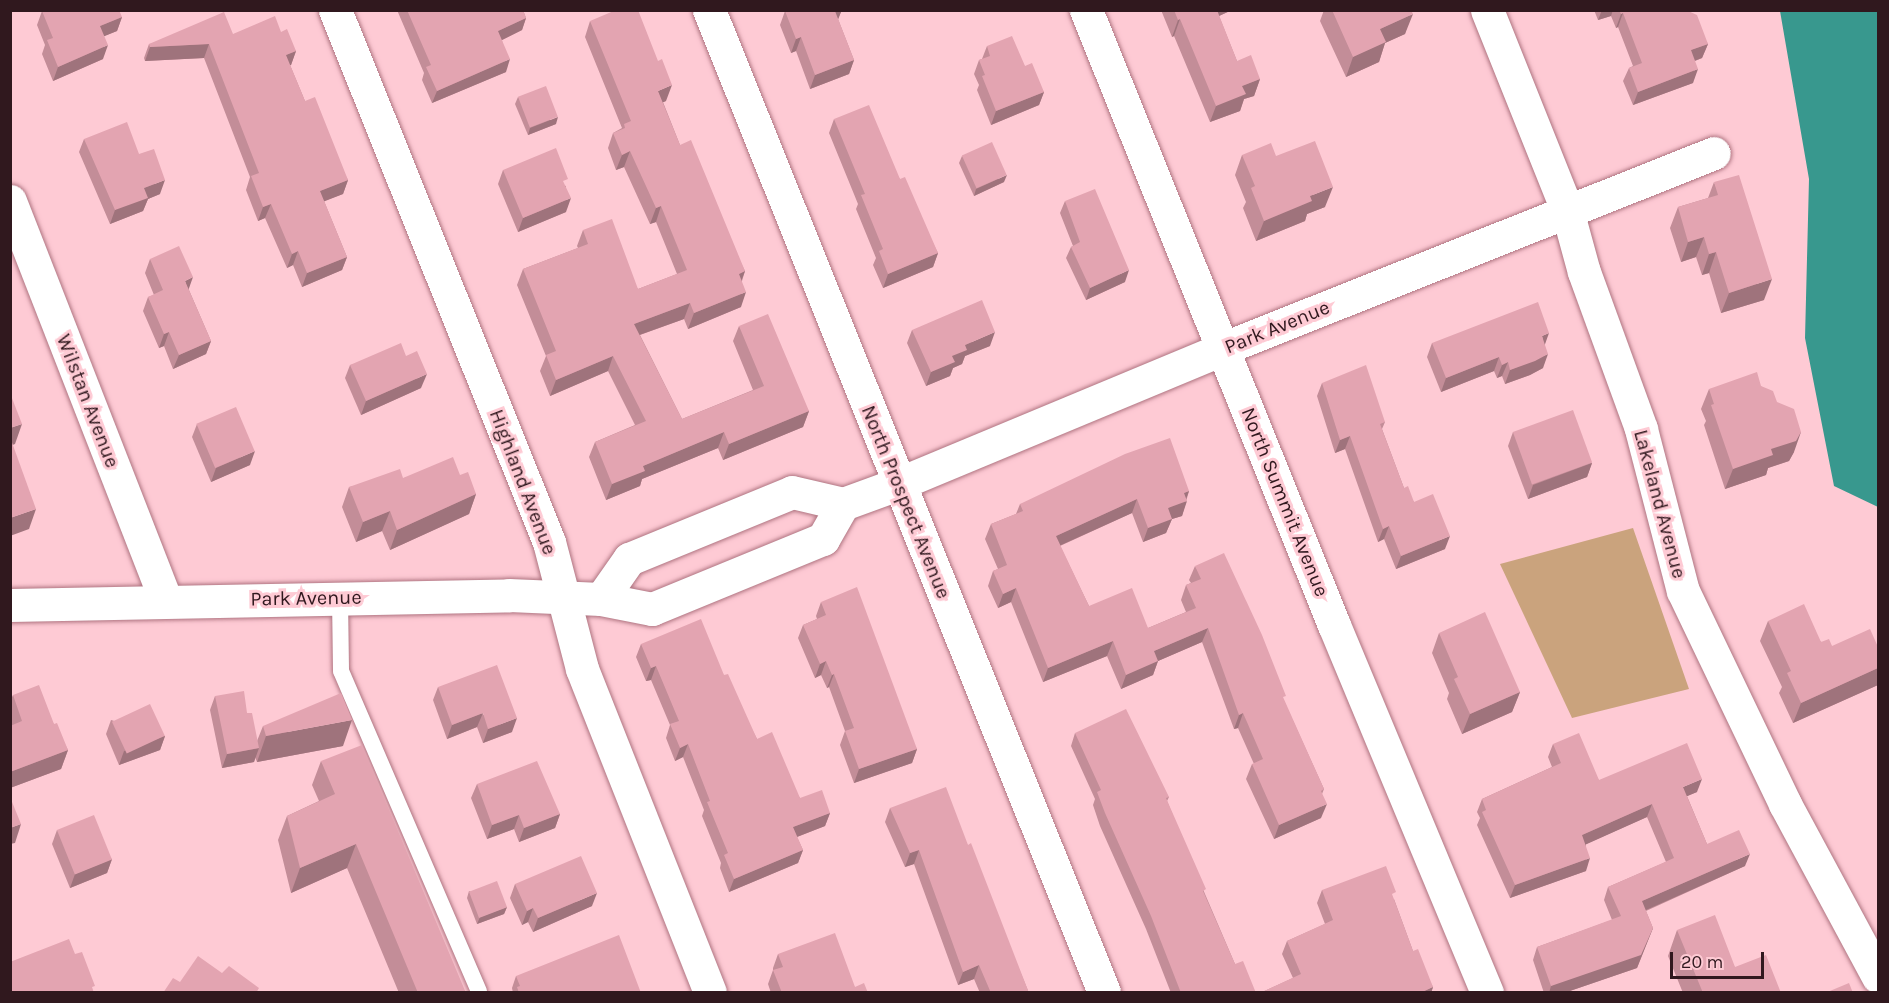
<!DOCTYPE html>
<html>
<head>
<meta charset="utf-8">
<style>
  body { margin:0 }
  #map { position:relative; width:1889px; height:1003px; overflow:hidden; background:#fecad4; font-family:Karla,sans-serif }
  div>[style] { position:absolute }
  .green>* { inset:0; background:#caa37d }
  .water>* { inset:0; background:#38988e }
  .roads { filter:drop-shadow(0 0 2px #af7481) drop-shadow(0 0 2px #af7481) }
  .service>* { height:16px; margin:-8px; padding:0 8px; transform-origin:8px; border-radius:8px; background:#fff }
  .minor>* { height:33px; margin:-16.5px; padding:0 16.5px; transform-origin:16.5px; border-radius:16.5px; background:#fff }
  .wall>* { inset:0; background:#c38d98 }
  .shaded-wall>* { inset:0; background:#9f737c }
  .building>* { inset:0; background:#e3a4b1; transform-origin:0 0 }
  span { translate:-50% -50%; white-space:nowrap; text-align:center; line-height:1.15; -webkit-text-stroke:6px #fecad4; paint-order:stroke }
  .street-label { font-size:20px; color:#30181e }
  .frame { position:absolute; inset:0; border:12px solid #30181e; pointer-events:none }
  .scale { position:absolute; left:1670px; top:952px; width:94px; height:27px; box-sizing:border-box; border:3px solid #30181e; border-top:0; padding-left:8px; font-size:18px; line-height:21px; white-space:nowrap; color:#30181e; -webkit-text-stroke:4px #fecad4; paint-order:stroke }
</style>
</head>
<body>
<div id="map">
  <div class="green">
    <div style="clip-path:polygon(1633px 528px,1689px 689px,1572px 718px,1500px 564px)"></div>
  </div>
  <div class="water">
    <div style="clip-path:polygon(1780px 11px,1878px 11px,1878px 507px,1834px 486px,1805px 338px,1809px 179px)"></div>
  </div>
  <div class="roads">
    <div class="service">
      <div style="left:340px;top:598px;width:73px;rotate:89.2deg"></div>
      <div style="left:341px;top:671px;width:349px;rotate:66.7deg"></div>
    </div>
    <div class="minor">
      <div style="left:335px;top:10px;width:573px;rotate:68.09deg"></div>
      <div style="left:549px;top:542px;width:131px;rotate:75.4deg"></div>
      <div style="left:582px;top:669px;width:347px;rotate:68.4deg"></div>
      <div style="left:709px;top:10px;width:1058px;rotate:68.09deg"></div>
      <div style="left:1086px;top:10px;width:663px;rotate:68.04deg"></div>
      <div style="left:1334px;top:625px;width:398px;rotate:67.4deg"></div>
      <div style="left:1487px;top:10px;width:215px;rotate:68.2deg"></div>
      <div style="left:1567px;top:210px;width:64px;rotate:74.7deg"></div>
      <div style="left:1584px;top:272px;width:167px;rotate:70deg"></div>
      <div style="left:1641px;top:429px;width:167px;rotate:75.5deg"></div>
      <div style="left:1683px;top:591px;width:236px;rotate:64.4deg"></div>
      <div style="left:1785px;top:804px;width:196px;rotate:61.7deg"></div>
      <div style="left:10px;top:201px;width:429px;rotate:68.7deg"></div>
      <div style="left:601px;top:599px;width:49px;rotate:-55deg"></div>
      <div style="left:629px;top:559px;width:176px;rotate:-22.3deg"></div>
      <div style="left:792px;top:492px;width:52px;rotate:13.2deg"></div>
      <div style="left:843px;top:504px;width:59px;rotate:-20deg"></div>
      <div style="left:898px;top:484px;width:353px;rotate:-22.6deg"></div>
      <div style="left:1224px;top:348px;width:527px;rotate:-21.7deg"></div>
      <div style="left:10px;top:605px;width:499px;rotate:-1.1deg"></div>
      <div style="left:509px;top:595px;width:92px;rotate:2.5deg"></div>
      <div style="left:601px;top:599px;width:52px;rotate:11.1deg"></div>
      <div style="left:652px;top:609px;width:185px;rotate:-22.3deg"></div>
      <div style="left:823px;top:539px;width:40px;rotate:-60.3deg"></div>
    </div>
  </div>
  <div class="wall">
    <div style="clip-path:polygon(397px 10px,523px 10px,526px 18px,522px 30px,502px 40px,506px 72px,432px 103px,422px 80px,424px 73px)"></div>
    <div style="clip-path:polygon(1161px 10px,1232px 10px,1219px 16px,1237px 61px,1260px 79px,1254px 96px,1244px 99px,1240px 111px,1210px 122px,1174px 36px,1172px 37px)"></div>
    <div style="clip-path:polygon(1324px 10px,1411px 10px,1405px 34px,1385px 43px,1379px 62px,1346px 77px,1320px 21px)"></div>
    <div style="clip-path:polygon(1594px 10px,1686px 10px,1708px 44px,1702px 58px,1695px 61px,1693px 83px,1633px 105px,1623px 81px,1629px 68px,1633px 66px,1618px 27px,1616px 28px,1611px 16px,1598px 20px)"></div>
    <div style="clip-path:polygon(42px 11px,122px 17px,117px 31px,104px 36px,103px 59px,53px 81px,42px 54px,45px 45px,37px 25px)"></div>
    <div style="clip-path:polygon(785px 11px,842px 11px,841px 12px,838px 19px,854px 60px,849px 74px,810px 89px,796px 51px,791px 53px,780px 25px)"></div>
    <div style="clip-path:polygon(590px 21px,666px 101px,663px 102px,680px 145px,745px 271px,742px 281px,741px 307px,688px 329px,684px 319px,640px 335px,682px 419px,753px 390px,733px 341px,739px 326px,809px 411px,803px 427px,723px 460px,718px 448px,642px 479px,640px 486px,606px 500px,589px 457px,595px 442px,635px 425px,608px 371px,550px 396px,540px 371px,546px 356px,517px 285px,523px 269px,578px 248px,577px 246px,583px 230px,638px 289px,677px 274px,656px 222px,650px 224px,624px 167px,616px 170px,608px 148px,613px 133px,622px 128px,585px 37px)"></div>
    <div style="clip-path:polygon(281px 32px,296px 51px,291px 65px,290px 65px,305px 101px,348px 180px,343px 194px,324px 201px,347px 257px,342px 270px,302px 287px,293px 265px,287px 268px,265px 218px,258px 221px,246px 190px,250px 177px,204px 58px,145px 61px,144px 58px,149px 44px,233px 34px)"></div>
    <div style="clip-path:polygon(987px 46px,1025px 66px,1044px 92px,1039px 105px,991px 125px,977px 90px,979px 85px,974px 74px,979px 60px,982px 59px)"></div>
    <div style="clip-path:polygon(518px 97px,556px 124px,528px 135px,515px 104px)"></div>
    <div style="clip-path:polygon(834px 119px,900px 179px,938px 253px,933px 267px,883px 288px,873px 265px,876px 258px,856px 209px,858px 204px,829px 133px)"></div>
    <div style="clip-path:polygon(84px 139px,139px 154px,160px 194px,148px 199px,143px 211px,110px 224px,79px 152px)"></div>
    <div style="clip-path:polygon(1242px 155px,1276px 156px,1325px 207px,1307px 214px,1305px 221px,1256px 241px,1243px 208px,1246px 202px,1235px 175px)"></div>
    <div style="clip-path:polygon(962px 156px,1004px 182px,974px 196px,959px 163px)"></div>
    <div style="clip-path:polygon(503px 170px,566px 186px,566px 212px,518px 232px,498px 184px)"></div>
    <div style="clip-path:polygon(1714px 182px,1764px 300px,1721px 313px,1709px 273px,1702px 275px,1696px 257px,1681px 262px,1670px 228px,1678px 207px,1708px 198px)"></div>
    <div style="clip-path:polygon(1065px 201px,1125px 282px,1086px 300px,1066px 258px,1071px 247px,1073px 246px,1060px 213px)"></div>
    <div style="clip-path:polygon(150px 259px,189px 290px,211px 341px,206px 354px,173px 369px,164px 346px,159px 348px,143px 311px,148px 297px,154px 295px,145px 273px)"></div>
    <div style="clip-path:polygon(912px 330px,990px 346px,965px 356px,962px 364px,953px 368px,950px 376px,926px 386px,907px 343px)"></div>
    <div style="clip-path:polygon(1432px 343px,1545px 345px,1543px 368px,1530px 375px,1505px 384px,1502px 376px,1497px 378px,1494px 371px,1441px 392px,1427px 357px)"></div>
    <div style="clip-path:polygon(406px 356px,421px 388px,361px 415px,345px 378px,350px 365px)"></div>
    <div style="clip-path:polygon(1322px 383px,1385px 422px,1382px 429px,1404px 488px,1414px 502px,1445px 549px,1396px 569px,1384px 539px,1378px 542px,1345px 449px,1335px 453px,1317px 396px)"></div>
    <div style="clip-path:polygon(1761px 386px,1794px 452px,1789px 461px,1768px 468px,1766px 475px,1725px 489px,1704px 425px,1706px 421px,1701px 409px,1709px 389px)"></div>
    <div style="clip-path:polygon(197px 424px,250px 465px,211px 482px,192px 437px)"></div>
    <div style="clip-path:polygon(1513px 432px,1592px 463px,1587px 477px,1528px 499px,1508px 446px)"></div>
    <div style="clip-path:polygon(460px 475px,476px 494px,469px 514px,390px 550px,382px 531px,356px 542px,342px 507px,349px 487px,403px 478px)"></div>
    <div style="clip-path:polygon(1189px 491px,1182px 516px,1172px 519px,1166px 533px,1143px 542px,1132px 513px,1060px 546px,1089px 606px,1148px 628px,1186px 612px,1181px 600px,1186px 585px,1191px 583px,1189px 580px,1195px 566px,1284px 701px,1324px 789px,1322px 794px,1321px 818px,1274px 839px,1246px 779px,1252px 764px,1254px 764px,1238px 728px,1234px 729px,1202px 642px,1158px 661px,1153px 675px,1121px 689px,1107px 656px,1043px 682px,1011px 602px,998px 608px,988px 586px,993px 571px,998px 569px,985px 539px,991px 524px,1016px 514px,1020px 504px)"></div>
    <div style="clip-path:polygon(821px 602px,917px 749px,912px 763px,854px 783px,840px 745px,845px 731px,829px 687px,827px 688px,821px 675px,815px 678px,798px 638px,803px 625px,817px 619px,816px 616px)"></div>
    <div style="clip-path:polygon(1768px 621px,1832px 646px,1878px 647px,1878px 685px,1793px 723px,1779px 693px,1782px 687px,1760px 641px)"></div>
    <div style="clip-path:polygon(1439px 633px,1520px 692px,1512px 712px,1462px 734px,1447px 699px,1449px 693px,1432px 653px)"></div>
    <div style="clip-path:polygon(641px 644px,724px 675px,757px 739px,800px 798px,830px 813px,825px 826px,797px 837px,803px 850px,798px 863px,729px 892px,720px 868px,721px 863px,702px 816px,704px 810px,683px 757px,675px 761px,666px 738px,670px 725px,651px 680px,646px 681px,636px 657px)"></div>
    <div style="clip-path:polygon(438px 687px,512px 732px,483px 743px,477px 727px,447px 739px,433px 700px)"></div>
    <div style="clip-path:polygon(13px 695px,54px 724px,68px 750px,61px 769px,10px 788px,10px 701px)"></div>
    <div style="clip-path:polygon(215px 696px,247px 713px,257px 741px,263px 726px,343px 746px,257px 762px,255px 757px,254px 762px,222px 768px,210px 710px)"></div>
    <div style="clip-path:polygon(111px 720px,165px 736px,160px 750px,119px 765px,106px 734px)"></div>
    <div style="clip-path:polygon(1075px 733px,1169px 797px,1167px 801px,1205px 894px,1235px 964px,1256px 993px,1171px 993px,1146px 929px,1100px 826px,1093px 805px,1095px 799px,1071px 746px)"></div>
    <div style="clip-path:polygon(1553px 744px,1599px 780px,1697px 792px,1687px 796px,1707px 844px,1745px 866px,1646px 911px,1653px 928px,1637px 968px,1564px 993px,1544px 993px,1533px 960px,1537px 947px,1612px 920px,1604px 900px,1608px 887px,1666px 862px,1647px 817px,1586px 844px,1586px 871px,1510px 898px,1477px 825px,1480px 818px,1477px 812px,1482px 799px,1552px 767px,1548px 757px)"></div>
    <div style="clip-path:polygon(321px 761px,466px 993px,399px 993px,347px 868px,291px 893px,278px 840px,287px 816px,319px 801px,312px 785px)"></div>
    <div style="clip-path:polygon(477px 784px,560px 814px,555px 828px,519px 842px,514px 829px,487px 839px,471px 798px)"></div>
    <div style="clip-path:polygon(890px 808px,968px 845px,1029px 993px,980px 993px,974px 979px,958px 985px,914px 864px,905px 867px,885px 822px)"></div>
    <div style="clip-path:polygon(57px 830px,112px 859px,107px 873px,70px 888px,52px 844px)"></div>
    <div style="clip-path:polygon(515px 884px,592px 906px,533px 932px,528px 922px,522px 925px,510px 898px)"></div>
    <div style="clip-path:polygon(1322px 890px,1394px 899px,1413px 951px,1433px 987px,1431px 993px,1260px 993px,1293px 978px,1282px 954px,1287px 941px,1325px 924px,1317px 903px)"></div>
    <div style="clip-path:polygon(469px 891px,507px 907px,504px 914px,477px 924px,467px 898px)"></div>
    <div style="clip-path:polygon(1677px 930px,1735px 967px,1781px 993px,1683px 993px,1668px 956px)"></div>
    <div style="clip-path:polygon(778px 954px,855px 987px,868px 993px,771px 993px,768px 984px,773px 970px,773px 968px)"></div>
    <div style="clip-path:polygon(516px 976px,641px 993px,513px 993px,512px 988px)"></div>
  </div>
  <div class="shaded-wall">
    <div style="clip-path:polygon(836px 10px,843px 10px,841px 12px,837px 22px,830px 25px)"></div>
    <div style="clip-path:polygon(1212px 10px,1232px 10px,1208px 21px)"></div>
    <div style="clip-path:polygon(1602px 10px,1613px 10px,1611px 16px,1598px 20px)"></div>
    <div style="clip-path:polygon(1623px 13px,1618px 27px,1616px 28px,1621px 14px)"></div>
    <div style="clip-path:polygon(1413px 14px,1405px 34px,1385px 43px,1379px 62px,1346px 77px,1353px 57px,1380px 29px)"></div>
    <div style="clip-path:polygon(122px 17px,117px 31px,95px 40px,100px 26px)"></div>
    <div style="clip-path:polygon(526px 18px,522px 30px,494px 44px,498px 31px)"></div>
    <div style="clip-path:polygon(1180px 19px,1174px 36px,1172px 37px,1178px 20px)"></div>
    <div style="clip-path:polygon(801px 37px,796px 51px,791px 53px,796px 39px)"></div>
    <div style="clip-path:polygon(209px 44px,204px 58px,145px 61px,150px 47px)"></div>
    <div style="clip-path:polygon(1708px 44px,1702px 58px,1686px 64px,1691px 50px)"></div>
    <div style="clip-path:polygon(108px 45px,103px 59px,53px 81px,58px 67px)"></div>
    <div style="clip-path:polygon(296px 51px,291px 65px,280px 69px,286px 55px)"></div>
    <div style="clip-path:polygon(510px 59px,506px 72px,432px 103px,437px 91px)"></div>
    <div style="clip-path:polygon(854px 60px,849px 74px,810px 89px,815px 75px)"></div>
    <div style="clip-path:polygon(1698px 69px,1693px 83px,1633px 105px,1638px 92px)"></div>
    <div style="clip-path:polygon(1260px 79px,1254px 96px,1244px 99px,1240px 111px,1210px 122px,1216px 106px,1242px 86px)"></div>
    <div style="clip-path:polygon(672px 85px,666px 101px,652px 107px,658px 91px)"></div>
    <div style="clip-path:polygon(1044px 92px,1039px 105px,991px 125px,996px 111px)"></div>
    <div style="clip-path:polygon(558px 117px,556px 124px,528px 135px,530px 128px)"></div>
    <div style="clip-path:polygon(630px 151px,624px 167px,616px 170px,622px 155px)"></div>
    <div style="clip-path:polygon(1007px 175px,1004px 182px,974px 196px,976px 189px)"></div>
    <div style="clip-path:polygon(165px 180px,160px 194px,148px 199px,143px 211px,110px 224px,115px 210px,144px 188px)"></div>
    <div style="clip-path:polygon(348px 180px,343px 194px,315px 205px,320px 191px)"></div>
    <div style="clip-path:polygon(1333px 187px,1325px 207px,1307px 214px,1305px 221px,1256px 241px,1264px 221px,1310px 196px)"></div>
    <div style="clip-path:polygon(571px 198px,566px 212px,518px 232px,523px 218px)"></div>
    <div style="clip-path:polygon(271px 204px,265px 218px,258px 221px,263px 207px)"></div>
    <div style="clip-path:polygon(661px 206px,656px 222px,650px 224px,656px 208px)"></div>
    <div style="clip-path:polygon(1704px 237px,1696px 257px,1681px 262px,1688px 242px)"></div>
    <div style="clip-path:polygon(298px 251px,293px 265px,287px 268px,292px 254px)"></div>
    <div style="clip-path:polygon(1716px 252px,1709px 273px,1702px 275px,1709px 254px)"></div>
    <div style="clip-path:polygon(938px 253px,933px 267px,883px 288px,888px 274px)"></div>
    <div style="clip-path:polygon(347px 257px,342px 270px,302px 287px,307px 273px)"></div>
    <div style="clip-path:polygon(1129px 270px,1125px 282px,1086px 300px,1090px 288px)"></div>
    <div style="clip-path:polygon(745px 271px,739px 287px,739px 274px)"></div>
    <div style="clip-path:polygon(193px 277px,188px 291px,185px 281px)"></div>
    <div style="clip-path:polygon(1772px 279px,1764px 300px,1721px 313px,1729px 293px)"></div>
    <div style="clip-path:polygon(746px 292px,741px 307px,688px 329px,694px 313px)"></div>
    <div style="clip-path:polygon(690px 303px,684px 319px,628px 339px,634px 324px)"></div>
    <div style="clip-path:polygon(169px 332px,164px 346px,159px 348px,164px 334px)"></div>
    <div style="clip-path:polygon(995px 332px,990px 346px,965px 356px,962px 364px,953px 368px,950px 376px,926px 386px,931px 372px,965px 345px)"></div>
    <div style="clip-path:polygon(1549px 333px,1544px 347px,1542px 336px)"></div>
    <div style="clip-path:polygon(211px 341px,206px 354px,173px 369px,179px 355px)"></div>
    <div style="clip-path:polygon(1548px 354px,1543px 368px,1530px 375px,1505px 384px,1510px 370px)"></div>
    <div style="clip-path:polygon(613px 356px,608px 371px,550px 396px,556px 380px)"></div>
    <div style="clip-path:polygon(1499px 357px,1494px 371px,1441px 392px,1446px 378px)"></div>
    <div style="clip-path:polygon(1508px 362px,1502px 376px,1497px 378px,1502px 365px)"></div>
    <div style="clip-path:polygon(427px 374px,421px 388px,361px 415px,366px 401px)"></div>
    <div style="clip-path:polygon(809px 411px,803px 427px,723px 460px,729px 444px)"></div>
    <div style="clip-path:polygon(22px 424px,15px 444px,10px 446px,10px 428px)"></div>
    <div style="clip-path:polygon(724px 432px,718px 448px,642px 479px,640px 486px,606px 500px,612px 484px,643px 466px)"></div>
    <div style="clip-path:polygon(1801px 432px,1794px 452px,1789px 461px,1768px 468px,1766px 475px,1725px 489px,1733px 469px)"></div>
    <div style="clip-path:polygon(1350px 436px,1345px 449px,1335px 453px,1340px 440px)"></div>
    <div style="clip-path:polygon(255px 451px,250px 465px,211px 482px,216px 468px)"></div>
    <div style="clip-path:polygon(1592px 463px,1587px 477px,1528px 499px,1533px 485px)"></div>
    <div style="clip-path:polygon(1189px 491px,1185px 502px,1187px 501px,1182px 516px,1172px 519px,1166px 533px,1143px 542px,1148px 528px,1184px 493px)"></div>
    <div style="clip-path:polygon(476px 494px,469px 514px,390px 550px,397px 530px)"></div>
    <div style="clip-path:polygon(1137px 499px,1132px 513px,1050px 550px,1056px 536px)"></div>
    <div style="clip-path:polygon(36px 509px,29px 529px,10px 536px,10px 518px)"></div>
    <div style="clip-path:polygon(390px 511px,382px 531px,356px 542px,363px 522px)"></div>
    <div style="clip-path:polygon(1389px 526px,1384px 539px,1378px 542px,1383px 529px)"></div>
    <div style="clip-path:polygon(1450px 536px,1445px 549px,1396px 569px,1401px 556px)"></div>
    <div style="clip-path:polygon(1016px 588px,1011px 602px,998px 608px,1003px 594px)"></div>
    <div style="clip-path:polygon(1208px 628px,1202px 642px,1158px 661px,1153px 675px,1121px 689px,1126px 675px,1154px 651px)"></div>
    <div style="clip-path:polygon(1113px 641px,1107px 656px,1043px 682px,1048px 668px)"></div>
    <div style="clip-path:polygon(826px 661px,821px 675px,815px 678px,820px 664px)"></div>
    <div style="clip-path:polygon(656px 666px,651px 680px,646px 681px,651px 668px)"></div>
    <div style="clip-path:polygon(1878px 668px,1878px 685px,1793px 723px,1801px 703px)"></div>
    <div style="clip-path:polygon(834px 674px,829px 687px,827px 688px,832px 675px)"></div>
    <div style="clip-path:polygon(1520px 692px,1512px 712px,1462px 734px,1470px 714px)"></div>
    <div style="clip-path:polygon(483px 713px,477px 727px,447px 739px,452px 725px)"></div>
    <div style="clip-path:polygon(1243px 713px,1238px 728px,1234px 729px,1239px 715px)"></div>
    <div style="clip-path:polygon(517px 718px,512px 732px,483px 743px,488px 729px)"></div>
    <div style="clip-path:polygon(352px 720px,343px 746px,257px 762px,266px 736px)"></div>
    <div style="clip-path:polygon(165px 736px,160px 750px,119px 765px,124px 751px)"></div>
    <div style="clip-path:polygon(688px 744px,683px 757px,675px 761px,680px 748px)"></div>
    <div style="clip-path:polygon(259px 748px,254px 762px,222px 768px,227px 754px)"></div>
    <div style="clip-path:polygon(917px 749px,912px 763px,854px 783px,859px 769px)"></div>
    <div style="clip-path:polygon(68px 750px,61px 769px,10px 788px,10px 772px)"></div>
    <div style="clip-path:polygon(1702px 779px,1697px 792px,1678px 800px,1683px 787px)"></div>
    <div style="clip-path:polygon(1327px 804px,1321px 818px,1274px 839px,1279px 825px)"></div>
    <div style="clip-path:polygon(1652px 804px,1647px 817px,1578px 848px,1582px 835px)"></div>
    <div style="clip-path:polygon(830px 813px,825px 826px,789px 840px,793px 827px)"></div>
    <div style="clip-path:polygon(560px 814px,555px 828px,519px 842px,524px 828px)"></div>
    <div style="clip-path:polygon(519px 815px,514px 829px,487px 839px,492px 825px)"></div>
    <div style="clip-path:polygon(21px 824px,15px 843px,10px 844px,10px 828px)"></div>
    <div style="clip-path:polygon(356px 844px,347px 868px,291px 893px,300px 868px)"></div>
    <div style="clip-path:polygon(803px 850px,798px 863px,729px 892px,734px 879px)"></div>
    <div style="clip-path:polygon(919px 850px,914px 864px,905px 867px,910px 853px)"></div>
    <div style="clip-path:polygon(1750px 854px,1745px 866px,1637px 914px,1642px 901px)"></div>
    <div style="clip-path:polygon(1590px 858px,1586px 871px,1510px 898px,1515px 885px)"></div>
    <div style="clip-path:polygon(112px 859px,107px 873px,70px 888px,75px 874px)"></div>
    <div style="clip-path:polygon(597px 893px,592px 906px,533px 932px,538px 918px)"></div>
    <div style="clip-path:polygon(507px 907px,504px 914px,477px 924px,480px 917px)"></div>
    <div style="clip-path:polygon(533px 908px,528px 922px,522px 925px,527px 911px)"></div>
    <div style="clip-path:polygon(1653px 928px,1637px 968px,1564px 993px,1549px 993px,1551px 986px)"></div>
    <div style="clip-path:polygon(979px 965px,974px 979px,958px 985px,963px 972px)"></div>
    <div style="clip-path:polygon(1433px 987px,1431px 993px,1420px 993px)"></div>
  </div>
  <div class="building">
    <div style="clip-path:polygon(407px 10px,523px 10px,526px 18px,498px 31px,510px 59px,437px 91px,426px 67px,431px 65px)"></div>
    <div style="clip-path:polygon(616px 10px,638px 10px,658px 61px,662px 59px,672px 85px,658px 91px,680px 145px,691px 140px,745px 271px,739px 274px,746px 292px,694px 313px,690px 303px,634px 324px,682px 419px,764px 386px,739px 326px,768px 314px,809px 411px,729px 444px,724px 432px,643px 466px,645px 471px,612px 484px,595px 442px,646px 421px,613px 356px,556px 380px,546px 355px,556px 351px,523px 269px,588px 244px,583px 230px,612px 219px,638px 289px,687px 270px,661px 206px,656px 208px,630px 151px,622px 155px,613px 133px,625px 128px,624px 124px,631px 121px,590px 21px)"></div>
    <div style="clip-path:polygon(787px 10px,837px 10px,835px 11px,854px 60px,815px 75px,801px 37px,796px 39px,785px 11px)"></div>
    <div style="clip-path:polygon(1174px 10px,1217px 10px,1237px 61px,1251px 55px,1260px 79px,1242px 86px,1246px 94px,1216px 106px,1180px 19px,1178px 20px)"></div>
    <div style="clip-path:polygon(1332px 10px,1411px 10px,1413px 14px,1380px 29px,1386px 42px,1353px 57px)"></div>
    <div style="clip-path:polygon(1619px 10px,1686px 10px,1697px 15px,1708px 44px,1691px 50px,1698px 69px,1638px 92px,1629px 68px,1642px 63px,1623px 13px,1621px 14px)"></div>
    <div style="clip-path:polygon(42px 11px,119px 10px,122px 17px,100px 26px,108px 45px,58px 67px,47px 40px,53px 38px)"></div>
    <div style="clip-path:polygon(224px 12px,233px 34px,275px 16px,281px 32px,287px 29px,296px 51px,286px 55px,305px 101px,315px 97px,348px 180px,320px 191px,347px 257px,307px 273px,298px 251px,292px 254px,271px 204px,263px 207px,251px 176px,259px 173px,209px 44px,150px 47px,149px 44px)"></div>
    <div style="clip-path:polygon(1012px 36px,1025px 66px,1032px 63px,1044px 92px,996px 111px,982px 76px,985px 75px,979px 60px,990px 56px,987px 46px)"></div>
    <div style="left:546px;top:86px;width:33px;height:30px;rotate:69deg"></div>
    <div style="clip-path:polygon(869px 105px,900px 179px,905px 177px,938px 253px,888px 274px,879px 251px,883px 249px,861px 195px,865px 194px,834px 119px)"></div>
    <div style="clip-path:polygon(127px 122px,139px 154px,154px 149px,165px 180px,144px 188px,148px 198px,115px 210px,84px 139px)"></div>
    <div style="clip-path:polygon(1315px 141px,1333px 187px,1310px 196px,1312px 201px,1264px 221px,1251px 188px,1255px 186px,1242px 155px,1271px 143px,1276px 156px)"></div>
    <div style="left:992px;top:142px;width:36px;height:33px;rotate:66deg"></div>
    <div style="clip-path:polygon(556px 148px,568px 179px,563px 181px,571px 198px,523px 218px,503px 170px)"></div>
    <div style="clip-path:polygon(1739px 175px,1772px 279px,1729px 293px,1716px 252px,1709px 254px,1704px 237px,1688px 242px,1678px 207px,1718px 195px,1714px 182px)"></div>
    <div style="clip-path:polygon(1095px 189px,1129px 270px,1090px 288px,1071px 247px,1080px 242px,1065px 201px)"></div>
    <div style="clip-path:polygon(179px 246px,193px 277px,185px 281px,211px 341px,179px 355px,169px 332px,164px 334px,148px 297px,163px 290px,150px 259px)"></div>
    <div style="clip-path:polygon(982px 300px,995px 332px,965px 345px,967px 350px,952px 356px,955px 362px,931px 372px,912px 330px)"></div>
    <div style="clip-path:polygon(1538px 302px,1549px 333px,1542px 336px,1548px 354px,1535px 361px,1510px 370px,1508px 362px,1502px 365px,1499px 357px,1446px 378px,1432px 343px)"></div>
    <div style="clip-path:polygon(401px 343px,406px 356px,417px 351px,427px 374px,366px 401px,350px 365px)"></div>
    <div style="clip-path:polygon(1366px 365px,1385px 422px,1380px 424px,1404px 488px,1408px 486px,1414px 502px,1433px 494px,1450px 536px,1401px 556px,1389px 526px,1383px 529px,1350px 436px,1340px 440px,1322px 383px)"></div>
    <div style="clip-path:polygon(1757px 372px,1761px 386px,1773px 391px,1777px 402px,1794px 409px,1801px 432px,1796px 441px,1771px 449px,1773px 455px,1733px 469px,1711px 405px,1714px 404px,1709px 389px)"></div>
    <div style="clip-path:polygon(10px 393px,22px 424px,10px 428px)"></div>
    <div style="left:236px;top:407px;width:48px;height:43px;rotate:67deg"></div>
    <div style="left:1573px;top:410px;width:56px;height:64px;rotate:70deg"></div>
    <div style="clip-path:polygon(10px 437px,36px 509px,10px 518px)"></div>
    <div style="clip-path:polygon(1170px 438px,1189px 491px,1184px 493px,1187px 501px,1168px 508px,1172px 519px,1148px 528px,1137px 499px,1056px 536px,1089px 606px,1132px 588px,1148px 628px,1196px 608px,1186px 585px,1201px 579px,1195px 566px,1224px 553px,1262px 635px,1286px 696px,1283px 697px,1324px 789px,1321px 791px,1327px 804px,1279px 825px,1252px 764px,1263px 759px,1243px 713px,1239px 715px,1208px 628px,1154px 651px,1158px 661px,1126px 675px,1113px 641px,1048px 668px,1016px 588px,1003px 594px,993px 571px,1007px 565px,991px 524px,1023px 511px,1020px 504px,1125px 454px)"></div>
    <div style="clip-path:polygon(453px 457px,460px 475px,468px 472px,476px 494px,397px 530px,390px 511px,363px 522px,349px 487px,400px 469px,403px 478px)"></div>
    <div style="clip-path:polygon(857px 587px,917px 749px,859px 769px,845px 731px,854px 728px,834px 674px,832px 675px,826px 661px,820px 664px,803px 625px,826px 615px,821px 602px)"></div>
    <div style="clip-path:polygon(1804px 604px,1821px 642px,1829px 639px,1832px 646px,1870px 629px,1878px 647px,1878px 668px,1801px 703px,1787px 673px,1791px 671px,1768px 621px)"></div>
    <div style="clip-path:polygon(1485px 612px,1520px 692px,1470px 714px,1454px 679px,1458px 677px,1439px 633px)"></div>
    <div style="clip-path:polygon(701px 619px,724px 675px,728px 674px,757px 739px,772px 732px,800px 798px,822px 790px,830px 813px,793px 827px,803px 850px,734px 879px,724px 855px,728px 853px,707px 802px,710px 801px,688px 744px,680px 748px,670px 724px,679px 721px,656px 666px,651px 668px,641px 644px)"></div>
    <div style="clip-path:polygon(497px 665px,517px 718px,488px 729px,483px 713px,452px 725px,438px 687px)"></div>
    <div style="clip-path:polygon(39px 685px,54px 724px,57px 723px,68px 750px,10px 772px,10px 726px,22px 721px,13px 695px)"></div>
    <div style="clip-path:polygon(244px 691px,247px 713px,252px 713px,259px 748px,227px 754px,215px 696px)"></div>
    <div style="clip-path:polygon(341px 693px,352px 720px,266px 736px,263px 726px)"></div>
    <div style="left:150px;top:704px;width:35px;height:42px;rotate:65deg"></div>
    <div style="clip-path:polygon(1126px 709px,1169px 797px,1166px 798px,1206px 889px,1203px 891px,1235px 964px,1243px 961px,1256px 993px,1181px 993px,1151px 916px,1105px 813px,1097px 792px,1101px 790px,1075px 733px)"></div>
    <div style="clip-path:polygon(1579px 733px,1599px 780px,1687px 743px,1702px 779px,1683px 787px,1707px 844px,1739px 830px,1750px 854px,1642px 901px,1653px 928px,1641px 955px,1551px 986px,1537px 947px,1621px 916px,1608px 887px,1674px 858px,1652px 804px,1582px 835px,1590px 858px,1515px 885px,1482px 812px,1486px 810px,1482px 799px,1561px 763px,1553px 744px)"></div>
    <div style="clip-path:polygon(362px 745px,466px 993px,418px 993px,356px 844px,300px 868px,287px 816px,335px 794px,321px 761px)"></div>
    <div style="clip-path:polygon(537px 761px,560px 814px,524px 828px,519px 815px,492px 825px,477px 784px)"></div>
    <div style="clip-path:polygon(946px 787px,968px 845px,971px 843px,1024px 980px,1029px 993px,991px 993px,979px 965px,963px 972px,919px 850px,910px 853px,890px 808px)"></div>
    <div style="clip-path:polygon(10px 797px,21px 824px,10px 828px)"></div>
    <div style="left:94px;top:815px;width:48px;height:40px;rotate:68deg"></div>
    <div style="clip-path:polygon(581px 856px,597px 893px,538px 918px,533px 908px,527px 911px,515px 884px)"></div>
    <div style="clip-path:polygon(1386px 866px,1396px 892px,1392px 894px,1413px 951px,1418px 949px,1433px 987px,1420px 993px,1336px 993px,1336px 992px,1334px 993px,1260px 993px,1301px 974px,1287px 941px,1333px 920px,1322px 890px)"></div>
    <div style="left:497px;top:881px;width:28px;height:30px;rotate:69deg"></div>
    <div style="clip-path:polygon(1715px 915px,1735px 967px,1766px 955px,1781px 993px,1703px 993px,1677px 930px)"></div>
    <div style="clip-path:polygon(835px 933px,855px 987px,864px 983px,868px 993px,782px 993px,773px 970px,783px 967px,778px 954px)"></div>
    <div style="clip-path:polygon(619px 935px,641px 993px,519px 993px,517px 987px,520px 986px,516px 976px)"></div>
    <div style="clip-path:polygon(69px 939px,75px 954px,82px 952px,95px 986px,92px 987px,94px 993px,10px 993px,10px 962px)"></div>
    <div style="clip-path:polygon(198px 956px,222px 973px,229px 966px,259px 988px,256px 993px,163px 993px,173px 978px,180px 982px)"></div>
    <div style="clip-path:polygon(1849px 983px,1853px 993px,1825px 993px)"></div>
  </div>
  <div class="street-label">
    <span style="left:1277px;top:327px;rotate:-22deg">Park Avenue</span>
    <span style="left:88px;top:401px;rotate:69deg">Wilstan Avenue</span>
    <span style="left:523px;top:482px;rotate:69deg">Highland Avenue</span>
    <span style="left:906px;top:502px;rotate:68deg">North Prospect Avenue</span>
    <span style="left:1285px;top:502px;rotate:68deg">North Summit Avenue</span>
    <span style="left:1660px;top:504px;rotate:75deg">Lakeland Avenue</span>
    <span style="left:306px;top:598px;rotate:-1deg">Park Avenue</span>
  </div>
  <div class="frame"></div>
  <div class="scale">20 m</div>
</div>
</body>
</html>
